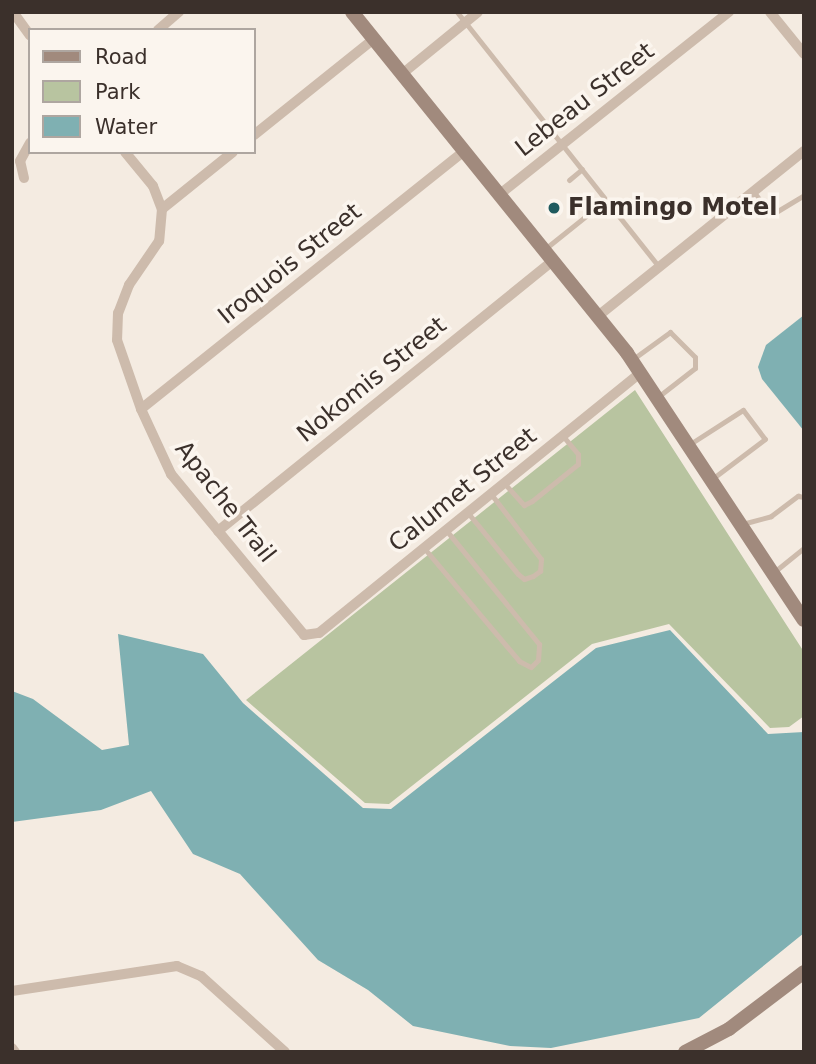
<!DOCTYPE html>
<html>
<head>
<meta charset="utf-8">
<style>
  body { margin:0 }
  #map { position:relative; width:816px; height:1064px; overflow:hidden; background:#f4ebe1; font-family:"DejaVu Sans",sans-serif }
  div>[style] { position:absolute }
  .green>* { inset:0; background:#b8c4a0 }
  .water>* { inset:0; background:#7fb0b2 }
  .lane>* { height:5px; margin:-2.5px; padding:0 2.5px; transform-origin:2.5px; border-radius:2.5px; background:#cdbbac }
  .street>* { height:10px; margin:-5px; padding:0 5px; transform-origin:5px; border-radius:5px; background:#cdbbac }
  .secondary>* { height:14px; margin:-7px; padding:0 7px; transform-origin:7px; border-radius:7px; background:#a18a7d }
  .dots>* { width:19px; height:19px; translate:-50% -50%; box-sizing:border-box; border:4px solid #fbf5ee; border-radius:50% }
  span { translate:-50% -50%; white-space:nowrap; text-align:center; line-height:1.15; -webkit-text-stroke:7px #fbf5ee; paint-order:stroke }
  .street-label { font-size:24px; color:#3b302b }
  .poi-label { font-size:24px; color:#3b302b; font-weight:700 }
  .left { translate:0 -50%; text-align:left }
  .frame { position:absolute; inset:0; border:14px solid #3b302b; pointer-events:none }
  .legend { position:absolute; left:28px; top:28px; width:228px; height:126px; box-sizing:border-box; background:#fbf5ee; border:2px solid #aea6a0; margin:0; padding:9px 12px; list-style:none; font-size:21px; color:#3b302b }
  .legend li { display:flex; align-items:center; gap:14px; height:35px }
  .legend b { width:35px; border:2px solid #aea6a0 }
</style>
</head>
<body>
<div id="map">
  <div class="green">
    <div style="clip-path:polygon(635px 390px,804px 652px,804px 716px,789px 727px,770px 728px,669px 624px,592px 644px,389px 804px,365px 803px,246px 700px)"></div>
  </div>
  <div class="water">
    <div style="clip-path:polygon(804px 315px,804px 431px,762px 379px,758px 367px,766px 345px)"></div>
    <div style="clip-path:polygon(670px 630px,768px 734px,804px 732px,804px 933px,699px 1018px,551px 1048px,510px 1046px,413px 1026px,368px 990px,318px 960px,240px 874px,193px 854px,151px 791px,101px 810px,12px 822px,12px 691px,33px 699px,102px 750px,129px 745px,118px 634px,203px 654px,243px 703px,363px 808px,391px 809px,596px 648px)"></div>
  </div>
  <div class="lane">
    <div style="left:457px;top:12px;width:325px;rotate:51.6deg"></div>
    <div style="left:569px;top:180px;width:17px;rotate:-40deg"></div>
    <div style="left:753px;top:191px;width:30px;rotate:53deg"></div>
    <div style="left:771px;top:215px;width:39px;rotate:-31deg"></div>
    <div style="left:546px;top:248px;width:77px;rotate:-38.7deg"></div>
    <div style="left:633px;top:359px;width:46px;rotate:-36.1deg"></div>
    <div style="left:670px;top:332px;width:35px;rotate:45deg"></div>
    <div style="left:695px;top:357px;width:11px;rotate:90deg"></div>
    <div style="left:695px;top:368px;width:46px;rotate:142.1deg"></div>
    <div style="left:690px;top:444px;width:63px;rotate:-32.7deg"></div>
    <div style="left:743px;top:410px;width:36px;rotate:53deg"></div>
    <div style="left:765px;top:439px;width:66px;rotate:143deg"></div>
    <div style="left:504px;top:483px;width:30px;rotate:48deg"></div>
    <div style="left:524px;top:505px;width:9px;rotate:-27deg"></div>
    <div style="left:532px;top:501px;width:59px;rotate:-38.8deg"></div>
    <div style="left:578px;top:464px;width:10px;rotate:-90deg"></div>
    <div style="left:578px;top:454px;width:23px;rotate:-130deg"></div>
    <div style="left:468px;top:513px;width:79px;rotate:50.7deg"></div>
    <div style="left:518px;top:574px;width:8px;rotate:40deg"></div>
    <div style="left:524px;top:579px;width:9px;rotate:-18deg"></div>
    <div style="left:533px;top:576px;width:9px;rotate:-36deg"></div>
    <div style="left:540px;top:571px;width:12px;rotate:-85deg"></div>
    <div style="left:541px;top:559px;width:82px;rotate:-127.6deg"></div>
    <div style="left:742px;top:524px;width:30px;rotate:-15deg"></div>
    <div style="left:771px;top:516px;width:34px;rotate:-37deg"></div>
    <div style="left:798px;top:496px;width:6px;rotate:9deg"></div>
    <div style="left:424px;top:548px;width:148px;rotate:49.9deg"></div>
    <div style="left:519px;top:661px;width:13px;rotate:27deg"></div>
    <div style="left:531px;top:667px;width:10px;rotate:-45deg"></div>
    <div style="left:538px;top:660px;width:16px;rotate:-86deg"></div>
    <div style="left:539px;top:644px;width:147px;rotate:-129.2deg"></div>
    <div style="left:774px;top:572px;width:38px;rotate:-39deg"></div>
  </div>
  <div class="street">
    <div style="left:13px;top:12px;width:29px;rotate:54deg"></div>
    <div style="left:770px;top:12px;width:54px;rotate:51deg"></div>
    <div style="left:158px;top:30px;width:28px;rotate:-41deg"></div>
    <div style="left:402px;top:74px;width:98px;rotate:-39.2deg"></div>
    <div style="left:254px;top:135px;width:154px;rotate:-38.7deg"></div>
    <div style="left:125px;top:152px;width:44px;rotate:50.5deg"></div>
    <div style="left:153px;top:186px;width:25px;rotate:69deg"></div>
    <div style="left:162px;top:209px;width:32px;rotate:95deg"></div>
    <div style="left:159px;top:241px;width:53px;rotate:124.3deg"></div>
    <div style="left:129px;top:285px;width:30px;rotate:111deg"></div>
    <div style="left:118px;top:313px;width:27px;rotate:92deg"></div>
    <div style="left:117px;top:340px;width:73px;rotate:70.8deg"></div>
    <div style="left:141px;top:409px;width:72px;rotate:65.2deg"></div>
    <div style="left:171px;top:474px;width:209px;rotate:50.4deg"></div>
    <div style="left:304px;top:635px;width:15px;rotate:-8deg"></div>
    <div style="left:319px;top:633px;width:413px;rotate:-39deg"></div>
    <div style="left:24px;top:178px;width:17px;rotate:-103deg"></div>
    <div style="left:20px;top:161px;width:21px;rotate:-61deg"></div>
    <div style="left:500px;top:194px;width:293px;rotate:-38.5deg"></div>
    <div style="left:162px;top:209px;width:91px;rotate:-38.8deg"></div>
    <div style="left:598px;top:316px;width:264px;rotate:-38.7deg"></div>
    <div style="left:141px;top:409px;width:413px;rotate:-38.6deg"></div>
    <div style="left:218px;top:531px;width:430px;rotate:-38.9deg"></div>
    <div style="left:12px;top:991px;width:167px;rotate:-8.6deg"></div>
    <div style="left:177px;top:966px;width:26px;rotate:23deg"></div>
    <div style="left:201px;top:976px;width:113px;rotate:42.1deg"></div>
    <div style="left:12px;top:1048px;width:5px;rotate:53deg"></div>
  </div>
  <div class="secondary">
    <div style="left:352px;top:12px;width:438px;rotate:51.1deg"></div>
    <div style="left:627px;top:353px;width:320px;rotate:56.5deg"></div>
    <div style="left:685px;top:1052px;width:50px;rotate:-27.6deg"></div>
    <div style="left:729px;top:1029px;width:94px;rotate:-37.2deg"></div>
  </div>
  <div class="dots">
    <div style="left:554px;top:208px;background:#1f5a5e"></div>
  </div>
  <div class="street-label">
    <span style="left:585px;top:100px;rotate:-38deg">Lebeau Street</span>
    <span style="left:290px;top:264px;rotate:-39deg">Iroquois Street</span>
    <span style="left:372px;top:380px;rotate:-39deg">Nokomis Street</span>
    <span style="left:463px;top:490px;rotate:-39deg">Calumet Street</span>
    <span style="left:225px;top:502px;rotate:52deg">Apache Trail</span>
  </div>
  <div class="poi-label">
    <span class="left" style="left:568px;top:208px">Flamingo Motel</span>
  </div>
  <div class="frame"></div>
  <ul class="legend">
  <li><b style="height:9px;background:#a18a7d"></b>Road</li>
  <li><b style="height:19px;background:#b8c4a0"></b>Park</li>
  <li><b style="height:19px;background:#7fb0b2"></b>Water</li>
  </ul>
</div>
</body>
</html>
